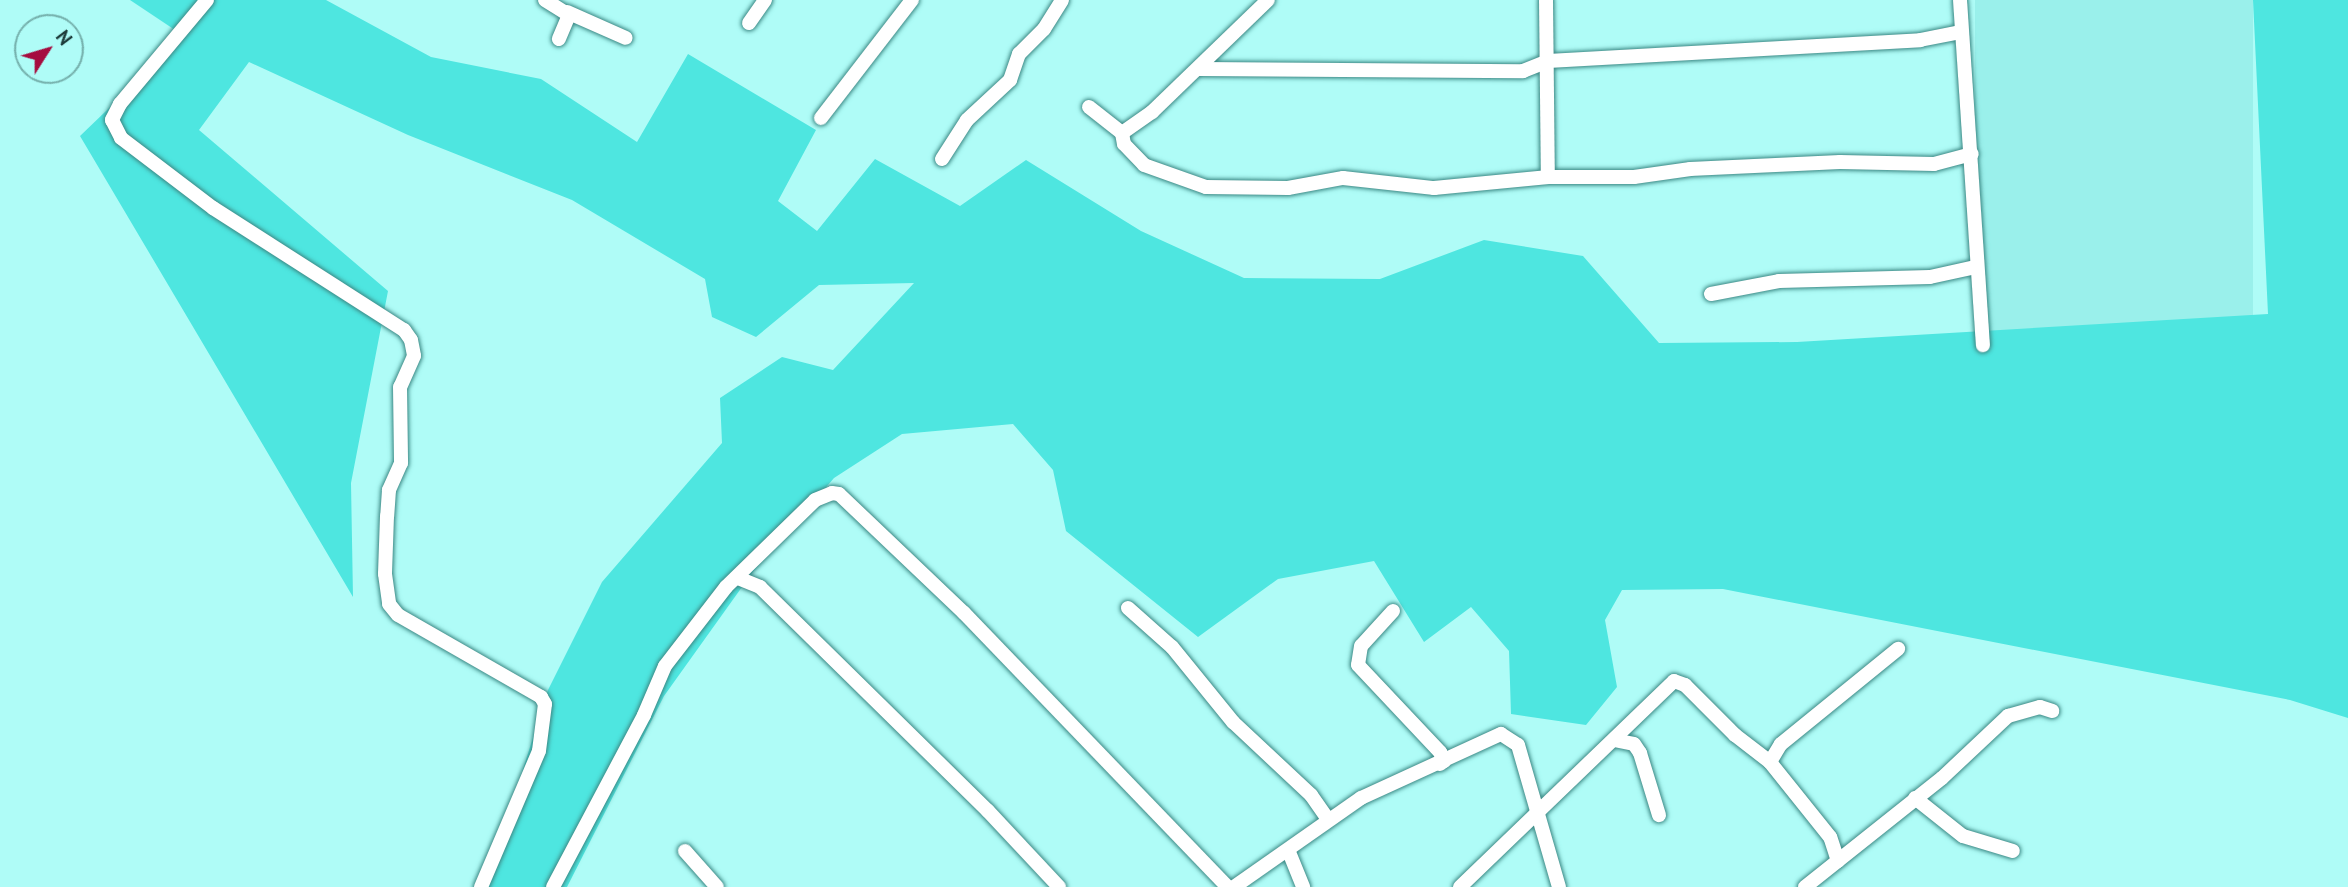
<!DOCTYPE html>
<html>
<head>
<meta charset="utf-8">
<style>
  body { margin:0 }
  #map { position:relative; width:2348px; height:887px; overflow:hidden; background:#affcf7; font-family:"PT Sans",sans-serif }
  div>[style] { position:absolute }
  .built>* { inset:0; background:#9af0eb; transform-origin:0 0 }
  .green>* { inset:0; background:#4ee6e0 }
  .roads { filter:drop-shadow(0 0 2px #3b8884) drop-shadow(0 0 2px #3b8884) }
  .minor>* { height:14px; margin:-7px; padding:0 7px; transform-origin:7px; border-radius:7px; background:#fff }
  span { translate:-50% -50%; white-space:nowrap; text-align:center; line-height:1.15; -webkit-text-stroke:5px #affcf7; paint-order:stroke }
  .north { position:absolute; left:14px; top:14px; width:70px; height:70px; box-sizing:border-box; background:#affcf7; border:2px solid #75b0ac; border-radius:50%; rotate:53deg; font-size:19px; font-weight:700; line-height:28px; text-align:center; color:#1e3d3c }
  .north::after { content:''; display:block; margin:auto; width:24px; height:32px; background:#a50c3f; clip-path:polygon(50% 0,100% 100%,50% 72%,0 100%) }
</style>
</head>
<body>
<div id="map">
  <div class="built">
    <div style="left:1975px;top:0;width:278px;height:332px"></div>
  </div>
  <div class="green">
    <div style="clip-path:polygon(130px 0,326px 0,431px 57px,541px 79px,637px 142px,688px 54px,816px 130px,778px 201px,817px 231px,875px 159px,960px 206px,1026px 160px,1141px 231px,1244px 278px,1380px 279px,1484px 240px,1583px 256px,1659px 343px,1797px 342px,2268px 314px,2253px 0,2348px 0,2348px 718px,2290px 700px,1723px 589px,1622px 590px,1605px 620px,1617px 687px,1586px 725px,1511px 714px,1509px 651px,1471px 607px,1424px 642px,1374px 561px,1278px 579px,1198px 637px,1066px 531px,1053px 470px,1013px 424px,902px 434px,834px 478px,752px 573px,664px 696px,567px 887px,480px 887px,502px 836px,548px 690px,602px 582px,722px 443px,720px 398px,782px 357px,833px 370px,914px 283px,819px 285px,756px 337px,712px 317px,705px 279px,572px 200px,408px 135px,249px 62px,199px 130px,388px 291px,351px 483px,353px 597px,80px 136px,184px 36px)"></div>
  </div>
  <div class="roads">
    <div class="minor">
      <div style="left:207px;top:0;width:136px;rotate:129.9deg"></div>
      <div style="left:120px;top:104px;width:18px;rotate:117deg"></div>
      <div style="left:112px;top:120px;width:20px;rotate:63deg"></div>
      <div style="left:121px;top:138px;width:116px;rotate:37.3deg"></div>
      <div style="left:213px;top:208px;width:227px;rotate:32.6deg"></div>
      <div style="left:404px;top:330px;width:12px;rotate:55deg"></div>
      <div style="left:411px;top:340px;width:16px;rotate:79deg"></div>
      <div style="left:414px;top:356px;width:34px;rotate:114deg"></div>
      <div style="left:400px;top:387px;width:76px;rotate:89.2deg"></div>
      <div style="left:401px;top:463px;width:30px;rotate:114deg"></div>
      <div style="left:389px;top:490px;width:26px;rotate:94deg"></div>
      <div style="left:387px;top:516px;width:58px;rotate:92deg"></div>
      <div style="left:385px;top:574px;width:30px;rotate:82deg"></div>
      <div style="left:389px;top:604px;width:14px;rotate:51deg"></div>
      <div style="left:398px;top:615px;width:165px;rotate:29.8deg"></div>
      <div style="left:541px;top:697px;width:8px;rotate:60deg"></div>
      <div style="left:545px;top:704px;width:47px;rotate:97.3deg"></div>
      <div style="left:539px;top:751px;width:148px;rotate:113.1deg"></div>
      <div style="left:545px;top:0;width:28px;rotate:32deg"></div>
      <div style="left:569px;top:15px;width:26px;rotate:113deg"></div>
      <div style="left:1546px;top:0;width:177px;rotate:89.4deg"></div>
      <div style="left:1960px;top:0;width:346px;rotate:86.2deg"></div>
      <div style="left:567px;top:12px;width:64px;rotate:23.8deg"></div>
      <div style="left:749px;top:23px;width:28px;rotate:-55deg"></div>
      <div style="left:1199px;top:69px;width:324px;rotate:0.4deg"></div>
      <div style="left:1523px;top:71px;width:27px;rotate:-22deg"></div>
      <div style="left:1548px;top:61px;width:373px;rotate:-3.2deg"></div>
      <div style="left:1920px;top:40px;width:42px;rotate:-11deg"></div>
      <div style="left:1089px;top:107px;width:42px;rotate:38.2deg"></div>
      <div style="left:1122px;top:133px;width:11px;rotate:80deg"></div>
      <div style="left:1124px;top:144px;width:29px;rotate:46deg"></div>
      <div style="left:1144px;top:165px;width:66px;rotate:19.5deg"></div>
      <div style="left:1206px;top:187px;width:82px;rotate:0.7deg"></div>
      <div style="left:1288px;top:188px;width:56px;rotate:-10.3deg"></div>
      <div style="left:1343px;top:178px;width:92px;rotate:6.3deg"></div>
      <div style="left:1434px;top:188px;width:115px;rotate:-5.5deg"></div>
      <div style="left:1548px;top:177px;width:86px"></div>
      <div style="left:1634px;top:177px;width:57px;rotate:-8.1deg"></div>
      <div style="left:1690px;top:169px;width:150px;rotate:-2.7deg"></div>
      <div style="left:1840px;top:162px;width:94px;rotate:1.2deg"></div>
      <div style="left:1934px;top:164px;width:39px;rotate:-15deg"></div>
      <div style="left:821px;top:118px;width:149px;rotate:-52.4deg"></div>
      <div style="left:1122px;top:133px;width:37px;rotate:-35deg"></div>
      <div style="left:1152px;top:112px;width:161px;rotate:-44deg"></div>
      <div style="left:942px;top:159px;width:46px;rotate:-57.3deg"></div>
      <div style="left:967px;top:120px;width:59px;rotate:-42.9deg"></div>
      <div style="left:1010px;top:80px;width:28px;rotate:-71deg"></div>
      <div style="left:1019px;top:54px;width:35px;rotate:-45deg"></div>
      <div style="left:1044px;top:29px;width:34px;rotate:-58deg"></div>
      <div style="left:1711px;top:294px;width:69px;rotate:-10.8deg"></div>
      <div style="left:1779px;top:281px;width:151px;rotate:-1.5deg"></div>
      <div style="left:1930px;top:277px;width:46px;rotate:-12.5deg"></div>
      <div style="left:738px;top:578px;width:24px;rotate:22deg"></div>
      <div style="left:760px;top:587px;width:320px;rotate:44.5deg"></div>
      <div style="left:988px;top:811px;width:104px;rotate:46.9deg"></div>
      <div style="left:1128px;top:608px;width:59px;rotate:41.6deg"></div>
      <div style="left:1172px;top:647px;width:97px;rotate:50.9deg"></div>
      <div style="left:1233px;top:722px;width:107px;rotate:43.1deg"></div>
      <div style="left:1311px;top:795px;width:28px;rotate:55deg"></div>
      <div style="left:1393px;top:611px;width:47px;rotate:132.4deg"></div>
      <div style="left:1361px;top:646px;width:19px;rotate:99deg"></div>
      <div style="left:1358px;top:665px;width:120px;rotate:46.7deg"></div>
      <div style="left:1440px;top:752px;width:10px;rotate:66deg"></div>
      <div style="left:1444px;top:761px;width:5px;rotate:143deg"></div>
      <div style="left:1614px;top:740px;width:20px;rotate:11deg"></div>
      <div style="left:1634px;top:744px;width:11px;rotate:56deg"></div>
      <div style="left:1640px;top:753px;width:65px;rotate:73deg"></div>
      <div style="left:1915px;top:798px;width:61px;rotate:38.4deg"></div>
      <div style="left:1963px;top:836px;width:52px;rotate:16.7deg"></div>
      <div style="left:685px;top:851px;width:48px;rotate:48.4deg"></div>
      <div style="left:1289px;top:852px;width:38px;rotate:68deg"></div>
      <div style="left:1838px;top:861px;width:25px;rotate:-108deg"></div>
      <div style="left:1830px;top:837px;width:96px;rotate:-128.7deg"></div>
      <div style="left:1770px;top:762px;width:21px;rotate:-59deg"></div>
      <div style="left:1781px;top:744px;width:151px;rotate:-39.1deg"></div>
      <div style="left:553px;top:887px;width:195px;rotate:-62.1deg"></div>
      <div style="left:644px;top:715px;width:53px;rotate:-66.8deg"></div>
      <div style="left:665px;top:666px;width:100px;rotate:-52.3deg"></div>
      <div style="left:726px;top:587px;width:124px;rotate:-44.3deg"></div>
      <div style="left:815px;top:500px;width:18px;rotate:-22deg"></div>
      <div style="left:832px;top:493px;width:7px;rotate:8deg"></div>
      <div style="left:839px;top:494px;width:173px;rotate:43.6deg"></div>
      <div style="left:964px;top:613px;width:380px;rotate:46.1deg"></div>
      <div style="left:1234px;top:887px;width:155px;rotate:-35deg"></div>
      <div style="left:1361px;top:798px;width:154px;rotate:-24.6deg"></div>
      <div style="left:1501px;top:734px;width:20px;rotate:33deg"></div>
      <div style="left:1518px;top:745px;width:148px;rotate:73.9deg"></div>
      <div style="left:1460px;top:887px;width:297px;rotate:-43.9deg"></div>
      <div style="left:1674px;top:681px;width:12px;rotate:20deg"></div>
      <div style="left:1685px;top:685px;width:71px;rotate:45deg"></div>
      <div style="left:1735px;top:735px;width:44px;rotate:37.6deg"></div>
      <div style="left:1805px;top:887px;width:175px;rotate:-38.5deg"></div>
      <div style="left:1942px;top:778px;width:91px;rotate:-43.2deg"></div>
      <div style="left:2008px;top:716px;width:33px;rotate:-16deg"></div>
      <div style="left:2040px;top:707px;width:13px;rotate:18deg"></div>
    </div>
  </div>
  <div class="north">N</div>
</div>
</body>
</html>
